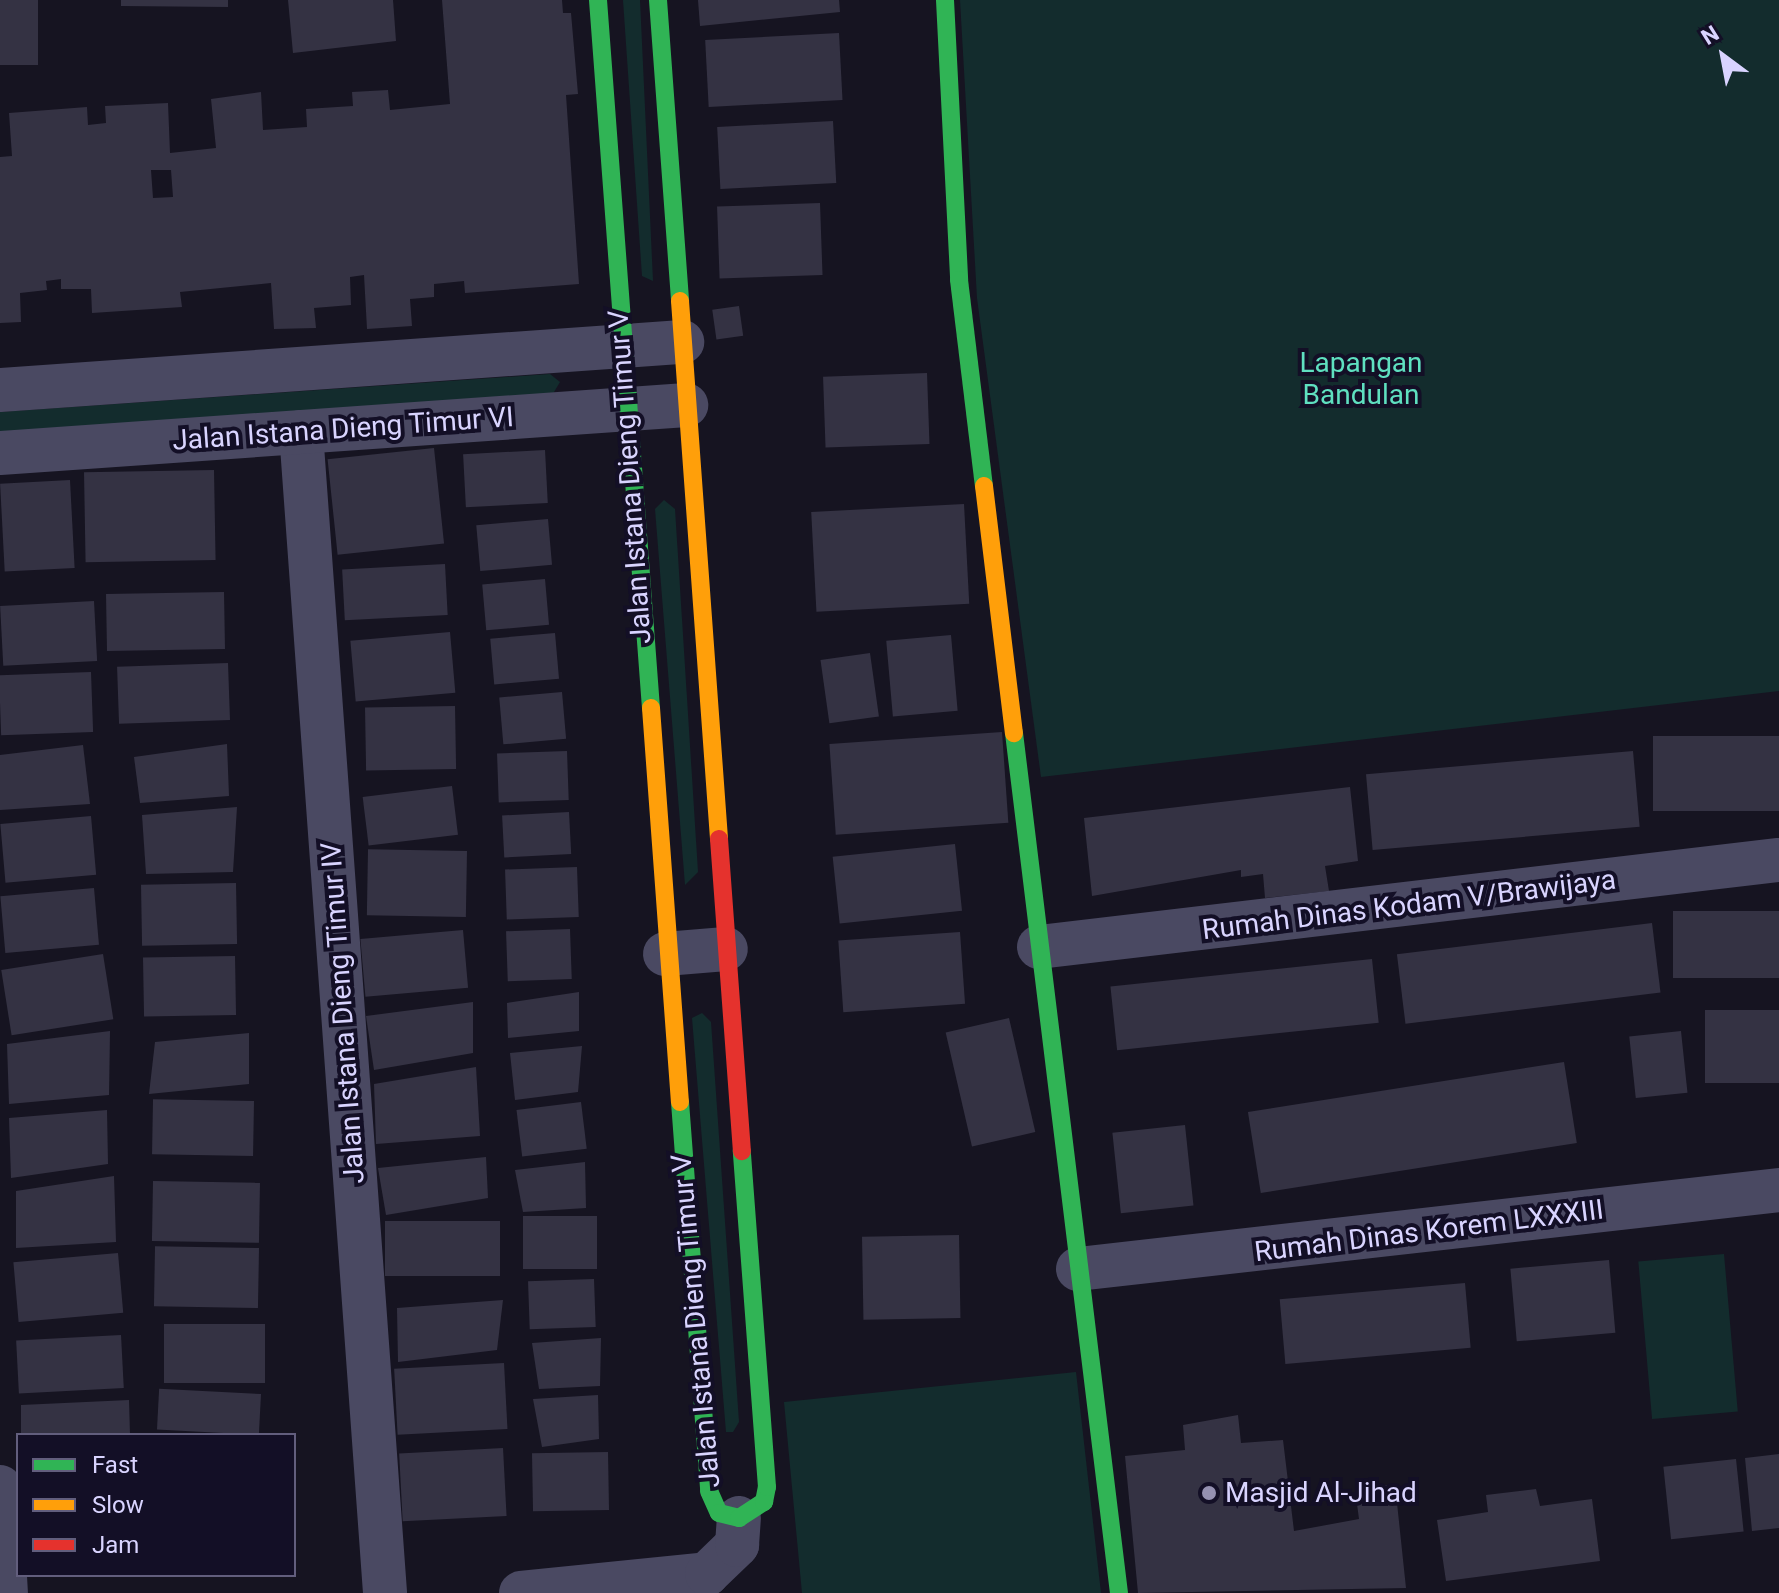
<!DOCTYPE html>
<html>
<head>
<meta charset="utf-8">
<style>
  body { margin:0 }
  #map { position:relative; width:1779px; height:1593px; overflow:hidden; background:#161421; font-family:Roboto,sans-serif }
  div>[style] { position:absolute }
  .green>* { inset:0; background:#132c2d; transform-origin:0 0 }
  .building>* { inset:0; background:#343243; transform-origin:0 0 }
  .street>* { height:44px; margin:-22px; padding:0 22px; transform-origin:22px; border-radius:22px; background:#4a4962 }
  .fast>* { height:18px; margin:-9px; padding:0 9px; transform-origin:9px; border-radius:9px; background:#30b455 }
  .slow>* { height:18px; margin:-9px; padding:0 9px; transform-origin:9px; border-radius:9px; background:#ff9f0a }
  .jam>* { height:18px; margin:-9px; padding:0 9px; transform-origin:9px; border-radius:9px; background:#e5322d }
  .dots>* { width:22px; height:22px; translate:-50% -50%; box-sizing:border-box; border:4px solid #130f26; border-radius:50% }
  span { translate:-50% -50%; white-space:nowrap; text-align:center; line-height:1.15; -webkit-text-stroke:8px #130f26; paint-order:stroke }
  .park-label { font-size:28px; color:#5fe0c0 }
  .street-label { font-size:28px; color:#d9d4ff }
  .poi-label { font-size:28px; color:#d9d4ff }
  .left { translate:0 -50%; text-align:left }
  .legend { position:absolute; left:16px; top:1433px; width:280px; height:144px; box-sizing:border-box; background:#130f26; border:2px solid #625e7d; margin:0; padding:10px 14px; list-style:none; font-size:24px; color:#d9d4ff }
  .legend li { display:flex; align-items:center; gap:16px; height:40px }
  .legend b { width:40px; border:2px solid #625e7d }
  .north { position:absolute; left:1683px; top:16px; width:80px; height:80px; -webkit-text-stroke:6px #130f26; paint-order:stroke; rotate:328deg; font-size:22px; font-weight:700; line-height:32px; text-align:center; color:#d9d4ff }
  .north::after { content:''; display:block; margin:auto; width:28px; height:36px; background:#d9d4ff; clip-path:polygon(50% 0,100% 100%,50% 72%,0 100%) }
</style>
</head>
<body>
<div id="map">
  <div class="green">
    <div style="clip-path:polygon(623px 0,640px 0,653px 281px,642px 276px)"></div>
    <div style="clip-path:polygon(960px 0,1779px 0,1779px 691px,1041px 777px,977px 298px)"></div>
    <div style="clip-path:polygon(550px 374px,560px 382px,551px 397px,0 433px,0 412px)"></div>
    <div style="clip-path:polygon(664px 500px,675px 509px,698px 872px,685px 885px,655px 509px)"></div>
    <div style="clip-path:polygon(702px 1013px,711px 1022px,739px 1422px,733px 1432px,726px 1432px,692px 1018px)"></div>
    <div style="left:1724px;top:1254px;width:158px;height:86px;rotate:85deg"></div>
    <div style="clip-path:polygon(1076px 1372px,1101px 1593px,802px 1593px,784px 1402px)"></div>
  </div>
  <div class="building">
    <div style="left:0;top:0;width:38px;height:65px"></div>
    <div style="clip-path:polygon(121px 0,228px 0,228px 7px,121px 6px)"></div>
    <div style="clip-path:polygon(288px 0,393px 0,396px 41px,293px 53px)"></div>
    <div style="clip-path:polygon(evenodd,442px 0,562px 0,563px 13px,571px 13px,578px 94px,566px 95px,579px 284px,465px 293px,464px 281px,434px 284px,434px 297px,410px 299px,412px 326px,367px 329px,364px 275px,350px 277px,351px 305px,314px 308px,316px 328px,274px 329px,271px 283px,180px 292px,182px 307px,92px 313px,91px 289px,61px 289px,61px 279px,46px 281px,47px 290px,20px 293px,21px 322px,0 323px,0 157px,12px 156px,9px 113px,87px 107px,88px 125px,106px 123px,105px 106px,168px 103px,170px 153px,216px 148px,211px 99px,261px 92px,263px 130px,307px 127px,306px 109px,353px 106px,352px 92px,388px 90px,390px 110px,450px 104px,442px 0,151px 170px,171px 170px,173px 197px,153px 198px,151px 170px)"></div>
    <div style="clip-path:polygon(698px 0,839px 0,840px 12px,700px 26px)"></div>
    <div style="left:839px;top:33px;width:67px;height:134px;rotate:87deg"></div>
    <div style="left:833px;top:121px;width:62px;height:116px;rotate:87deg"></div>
    <div style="left:820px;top:203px;width:72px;height:103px;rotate:88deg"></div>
    <div style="left:739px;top:306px;width:30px;height:27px;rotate:82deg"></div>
    <div style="left:927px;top:373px;width:71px;height:104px;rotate:88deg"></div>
    <div style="left:434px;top:448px;width:96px;height:107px;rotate:84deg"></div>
    <div style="left:545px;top:450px;width:53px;height:82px;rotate:87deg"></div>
    <div style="left:214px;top:470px;width:90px;height:130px;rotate:89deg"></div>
    <div style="left:70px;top:480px;width:88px;height:70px;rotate:87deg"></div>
    <div style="left:964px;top:504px;width:100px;height:153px;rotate:87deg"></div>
    <div style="left:548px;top:519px;width:46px;height:72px;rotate:85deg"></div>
    <div style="left:445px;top:564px;width:51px;height:103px;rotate:87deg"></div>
    <div style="left:545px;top:579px;width:46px;height:63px;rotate:85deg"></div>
    <div style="left:224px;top:592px;width:57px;height:118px;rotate:89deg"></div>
    <div style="left:94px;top:601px;width:60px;height:94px;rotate:87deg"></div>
    <div style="left:450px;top:632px;width:61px;height:100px;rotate:85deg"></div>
    <div style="left:555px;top:633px;width:46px;height:65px;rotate:85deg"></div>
    <div style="left:951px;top:635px;width:76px;height:65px;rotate:85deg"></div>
    <div style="left:870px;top:653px;width:64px;height:50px;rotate:82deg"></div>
    <div style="left:228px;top:663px;width:57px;height:111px;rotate:88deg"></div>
    <div style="left:91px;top:672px;width:60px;height:92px;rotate:88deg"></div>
    <div style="left:562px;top:692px;width:47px;height:63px;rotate:85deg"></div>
    <div style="left:455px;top:706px;width:63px;height:90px;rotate:89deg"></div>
    <div style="left:1002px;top:732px;width:91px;height:173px;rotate:86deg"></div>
    <div style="left:1779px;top:736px;width:75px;height:126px;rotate:90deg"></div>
    <div style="clip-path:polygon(227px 744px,229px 796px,140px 803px,134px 757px)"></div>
    <div style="clip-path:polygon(83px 745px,90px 804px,0 810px,0 755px)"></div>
    <div style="left:567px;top:751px;width:49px;height:70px;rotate:88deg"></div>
    <div style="left:1633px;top:751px;width:76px;height:268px;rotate:85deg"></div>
    <div style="left:452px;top:786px;width:49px;height:90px;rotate:83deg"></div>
    <div style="clip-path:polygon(1350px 787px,1358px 861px,1325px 866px,1329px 891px,1265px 898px,1263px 874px,1241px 877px,1241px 870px,1092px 896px,1084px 818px)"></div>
    <div style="clip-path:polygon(237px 807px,233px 872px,146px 874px,142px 815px)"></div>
    <div style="left:569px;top:812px;width:42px;height:67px;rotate:87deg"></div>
    <div style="left:91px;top:816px;width:59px;height:91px;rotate:85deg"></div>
    <div style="left:955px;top:844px;width:67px;height:123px;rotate:84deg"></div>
    <div style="left:467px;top:851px;width:66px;height:99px;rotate:91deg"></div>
    <div style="left:577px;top:867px;width:50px;height:72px;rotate:88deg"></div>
    <div style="left:236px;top:883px;width:61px;height:95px;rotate:89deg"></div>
    <div style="left:94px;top:888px;width:57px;height:94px;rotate:85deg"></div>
    <div style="left:1779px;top:911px;width:67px;height:106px;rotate:90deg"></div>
    <div style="left:1652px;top:923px;width:70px;height:257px;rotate:83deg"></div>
    <div style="left:570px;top:929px;width:50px;height:64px;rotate:88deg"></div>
    <div style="left:463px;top:930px;width:58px;height:103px;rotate:85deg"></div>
    <div style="left:960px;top:932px;width:72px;height:122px;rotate:86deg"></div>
    <div style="left:103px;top:954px;width:66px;height:103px;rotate:81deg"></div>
    <div style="left:235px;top:956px;width:59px;height:92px;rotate:89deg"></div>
    <div style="left:1372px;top:959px;width:64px;height:263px;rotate:84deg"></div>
    <div style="clip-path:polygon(579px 992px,579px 1031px,508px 1038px,507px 1003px)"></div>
    <div style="clip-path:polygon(473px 1002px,473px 1053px,374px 1070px,366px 1016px)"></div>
    <div style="left:1779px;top:1010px;width:73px;height:74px;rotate:90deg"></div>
    <div style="left:1009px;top:1018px;width:117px;height:65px;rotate:77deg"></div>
    <div style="clip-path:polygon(110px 1031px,109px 1095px,9px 1104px,7px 1044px)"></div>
    <div style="left:1681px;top:1031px;width:62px;height:52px;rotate:84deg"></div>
    <div style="clip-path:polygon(249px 1033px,249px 1084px,149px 1094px,155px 1042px)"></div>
    <div style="clip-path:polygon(582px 1046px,578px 1092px,515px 1100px,510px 1053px)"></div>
    <div style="left:1564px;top:1062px;width:82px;height:320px;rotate:81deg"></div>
    <div style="clip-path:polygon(476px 1067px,480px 1136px,376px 1144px,374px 1084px)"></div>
    <div style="left:254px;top:1101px;width:55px;height:101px;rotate:91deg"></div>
    <div style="left:581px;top:1102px;width:47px;height:65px;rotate:83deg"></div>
    <div style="clip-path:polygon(107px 1110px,108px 1164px,11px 1178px,9px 1118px)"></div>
    <div style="left:1185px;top:1125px;width:81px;height:73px;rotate:84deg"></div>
    <div style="clip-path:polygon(486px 1157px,488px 1198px,386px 1215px,378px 1168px)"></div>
    <div style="clip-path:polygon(585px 1162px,586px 1208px,523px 1212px,515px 1170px)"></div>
    <div style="clip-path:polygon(114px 1176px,116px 1242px,16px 1248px,16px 1191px)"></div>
    <div style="left:153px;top:1181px;width:107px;height:60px;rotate:1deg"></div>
    <div style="left:597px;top:1216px;width:53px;height:74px;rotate:90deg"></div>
    <div style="left:500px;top:1221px;width:55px;height:115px;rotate:90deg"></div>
    <div style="left:959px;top:1235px;width:83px;height:97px;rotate:89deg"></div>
    <div style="left:259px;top:1248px;width:60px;height:104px;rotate:91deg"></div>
    <div style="left:118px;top:1253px;width:60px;height:105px;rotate:85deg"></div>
    <div style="left:1609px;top:1260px;width:73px;height:99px;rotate:85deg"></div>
    <div style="left:594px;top:1279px;width:48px;height:66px;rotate:88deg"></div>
    <div style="left:1465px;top:1283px;width:65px;height:186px;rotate:85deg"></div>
    <div style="clip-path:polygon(503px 1300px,497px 1350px,398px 1362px,397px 1308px)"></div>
    <div style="left:164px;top:1324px;width:101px;height:59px"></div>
    <div style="left:121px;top:1335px;width:53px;height:105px;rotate:87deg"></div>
    <div style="clip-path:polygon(601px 1338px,600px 1386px,539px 1389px,532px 1343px)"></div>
    <div style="left:504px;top:1363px;width:66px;height:110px;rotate:87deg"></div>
    <div style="left:261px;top:1394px;width:41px;height:102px;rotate:93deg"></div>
    <div style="clip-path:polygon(598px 1395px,599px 1439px,542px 1447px,533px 1399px)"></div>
    <div style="clip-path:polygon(129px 1400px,130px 1435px,21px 1435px,21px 1405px)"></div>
    <div style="clip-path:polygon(1238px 1415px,1241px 1443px,1283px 1440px,1294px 1531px,1359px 1519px,1355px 1489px,1395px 1484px,1406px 1588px,1138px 1593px,1125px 1456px,1185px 1450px,1183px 1425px)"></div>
    <div style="left:503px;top:1448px;width:68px;height:104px;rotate:87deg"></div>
    <div style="left:608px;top:1452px;width:58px;height:76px;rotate:89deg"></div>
    <div style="clip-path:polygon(1779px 1454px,1779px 1528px,1752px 1531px,1745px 1458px)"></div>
    <div style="left:1736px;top:1459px;width:73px;height:73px;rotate:84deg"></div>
    <div style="clip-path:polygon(1536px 1489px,1540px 1506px,1592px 1499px,1600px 1561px,1446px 1581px,1437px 1520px,1488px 1512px,1486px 1495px)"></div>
  </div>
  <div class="street">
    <div style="left:0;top:390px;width:684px;rotate:-4.03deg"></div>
    <div style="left:301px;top:432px;width:1164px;rotate:85.86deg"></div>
    <div style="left:0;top:453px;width:688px;rotate:-4deg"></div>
    <div style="left:1039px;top:947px;width:745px;rotate:-6.71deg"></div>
    <div style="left:665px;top:954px;width:61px;rotate:-4.7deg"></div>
    <div style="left:1078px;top:1269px;width:705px;rotate:-6.43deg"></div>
    <div style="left:0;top:1487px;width:106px;rotate:86.8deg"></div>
    <div style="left:521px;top:1593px;width:187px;rotate:-5.8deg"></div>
    <div style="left:707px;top:1574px;width:42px;rotate:-44deg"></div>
    <div style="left:737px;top:1545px;width:27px;rotate:-86deg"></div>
  </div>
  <div class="fast">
    <div style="left:598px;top:0;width:710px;rotate:85.72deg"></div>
    <div style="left:658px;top:0;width:302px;rotate:85.8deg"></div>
    <div style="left:945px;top:0;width:280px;rotate:87.1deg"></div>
    <div style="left:959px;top:280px;width:208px;rotate:83.1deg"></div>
    <div style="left:1014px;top:733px;width:866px;rotate:83.04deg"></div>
    <div style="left:680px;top:1102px;width:390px;rotate:85.7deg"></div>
    <div style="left:709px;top:1491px;width:24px;rotate:66deg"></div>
    <div style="left:719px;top:1513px;width:21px;rotate:14deg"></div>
    <div style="left:739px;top:1518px;width:30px;rotate:-33deg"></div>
    <div style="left:764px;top:1502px;width:15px;rotate:-79deg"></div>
    <div style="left:767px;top:1487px;width:337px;rotate:-94.3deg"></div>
  </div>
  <div class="slow">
    <div style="left:680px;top:301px;width:539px;rotate:85.85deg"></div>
    <div style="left:984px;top:486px;width:249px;rotate:83.1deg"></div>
    <div style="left:651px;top:708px;width:395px;rotate:85.8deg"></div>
  </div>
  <div class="jam">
    <div style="left:719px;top:839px;width:313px;rotate:85.8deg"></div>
  </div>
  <div class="dots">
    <div style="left:1209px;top:1493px;background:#9591b1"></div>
  </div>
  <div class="park-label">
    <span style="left:1361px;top:379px">Lapangan<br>Bandulan</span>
  </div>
  <div class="street-label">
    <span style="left:343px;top:429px;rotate:-4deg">Jalan Istana Dieng Timur VI</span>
    <span style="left:630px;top:477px;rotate:-94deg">Jalan Istana Dieng Timur V</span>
    <span style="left:1409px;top:905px;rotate:-7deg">Rumah Dinas Kodam V/Brawijaya</span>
    <span style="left:343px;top:1013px;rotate:-94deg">Jalan Istana Dieng Timur IV</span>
    <span style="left:1429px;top:1231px;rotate:-7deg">Rumah Dinas Korem LXXXIII</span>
    <span style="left:696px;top:1321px;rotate:-95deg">Jalan Istana Dieng Timur V</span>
  </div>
  <div class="poi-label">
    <span class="left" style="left:1225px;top:1493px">Masjid Al-Jihad</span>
  </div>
  <ul class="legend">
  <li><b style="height:10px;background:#30b455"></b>Fast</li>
  <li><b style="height:10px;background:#ff9f0a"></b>Slow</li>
  <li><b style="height:10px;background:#e5322d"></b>Jam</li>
  </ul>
  <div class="north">N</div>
</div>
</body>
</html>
